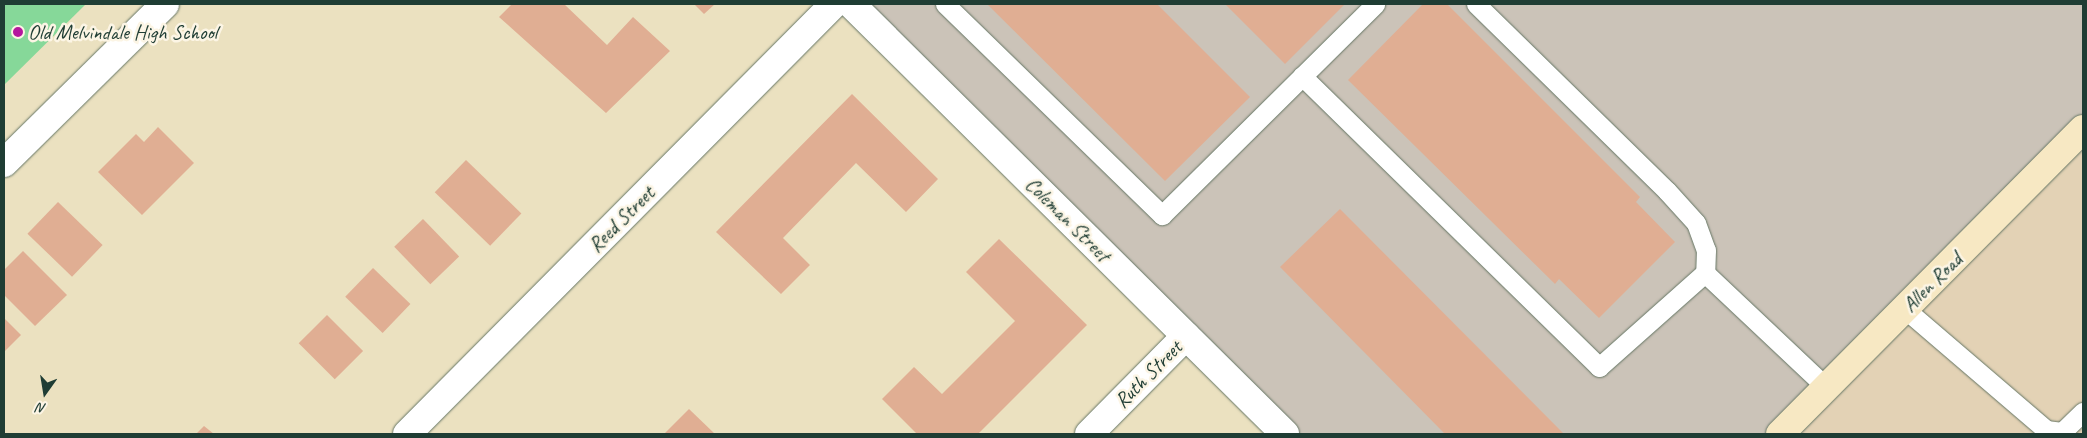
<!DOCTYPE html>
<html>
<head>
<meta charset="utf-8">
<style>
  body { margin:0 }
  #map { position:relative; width:2087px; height:438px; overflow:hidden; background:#ebe1c0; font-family:Caveat,sans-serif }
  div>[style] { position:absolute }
  .built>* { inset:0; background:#e3d2b5 }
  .industrial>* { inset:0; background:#cbc3b8 }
  .green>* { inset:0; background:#86d899 }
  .building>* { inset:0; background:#e0ae93; transform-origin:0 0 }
  .roads { filter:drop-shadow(0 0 1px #667665) drop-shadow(0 0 1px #667665) }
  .lane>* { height:19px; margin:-9.5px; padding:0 9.5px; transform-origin:9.5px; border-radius:9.5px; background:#fff }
  .street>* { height:28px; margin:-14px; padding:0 14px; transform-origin:14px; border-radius:14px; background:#fff }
  .secondary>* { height:28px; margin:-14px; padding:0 14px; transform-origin:14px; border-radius:14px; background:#f7e8c3 }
  .dots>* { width:14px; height:14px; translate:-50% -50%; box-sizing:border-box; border:2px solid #fcf5e5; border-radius:50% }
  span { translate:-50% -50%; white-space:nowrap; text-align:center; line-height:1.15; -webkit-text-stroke:5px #fcf5e5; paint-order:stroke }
  .poi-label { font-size:21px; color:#1f3d34 }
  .left { translate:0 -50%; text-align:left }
  .street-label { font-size:21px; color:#1f3d34 }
  .frame { position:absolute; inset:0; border:5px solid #1f3d34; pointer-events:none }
  .north { position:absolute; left:20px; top:368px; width:50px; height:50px; -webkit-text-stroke:4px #fcf5e5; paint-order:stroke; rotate:193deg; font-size:14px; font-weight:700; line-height:20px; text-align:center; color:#1f3d34 }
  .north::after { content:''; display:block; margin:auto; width:18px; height:22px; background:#1f3d34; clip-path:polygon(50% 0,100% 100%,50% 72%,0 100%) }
</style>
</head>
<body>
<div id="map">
  <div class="built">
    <div style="clip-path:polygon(2083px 129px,2083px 434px,1780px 434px)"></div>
  </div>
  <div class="industrial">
    <div style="clip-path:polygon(851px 4px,2083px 4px,2083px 129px,1780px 434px,1285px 434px)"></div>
  </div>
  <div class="green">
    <div style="clip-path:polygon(4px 4px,86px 4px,4px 85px)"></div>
  </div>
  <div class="building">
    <div style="clip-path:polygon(512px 4px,564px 4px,607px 45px,633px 17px,670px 51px,606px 113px,499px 17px)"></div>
    <div style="clip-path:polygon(694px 4px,715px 4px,704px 14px)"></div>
    <div style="clip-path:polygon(987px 4px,1157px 4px,1250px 97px,1165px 181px)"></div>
    <div style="clip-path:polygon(1225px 4px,1345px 4px,1285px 64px)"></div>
    <div style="clip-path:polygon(1423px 4px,1447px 4px,1640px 197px,1636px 202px,1675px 242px,1599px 318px,1559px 279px,1555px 284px,1348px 80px)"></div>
    <div style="clip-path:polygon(852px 94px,938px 179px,906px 212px,856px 163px,783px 238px,810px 265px,781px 294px,716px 232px)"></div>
    <div style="clip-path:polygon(158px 127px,194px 163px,142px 215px,98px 172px,136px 134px,144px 142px)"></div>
    <div style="left:466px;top:160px;width:77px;height:45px;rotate:44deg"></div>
    <div style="left:58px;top:202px;width:62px;height:44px;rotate:44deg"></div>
    <div style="clip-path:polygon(1340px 209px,1564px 434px,1445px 434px,1280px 267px)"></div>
    <div style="left:423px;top:219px;width:52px;height:40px;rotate:46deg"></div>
    <div style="clip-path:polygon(999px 239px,1087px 325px,978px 434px,917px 434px,882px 399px,914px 367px,942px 394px,1015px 321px,966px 272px)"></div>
    <div style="clip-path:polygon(23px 251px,67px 295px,35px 326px,4px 295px,4px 270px)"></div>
    <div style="left:373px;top:268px;width:52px;height:40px;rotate:44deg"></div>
    <div style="left:327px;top:315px;width:51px;height:40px;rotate:45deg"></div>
    <div style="clip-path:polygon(4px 318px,21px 335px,4px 352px)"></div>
    <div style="clip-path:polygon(689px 409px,715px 434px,665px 433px)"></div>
    <div style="clip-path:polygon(204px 426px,214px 434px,196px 434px)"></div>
  </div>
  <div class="roads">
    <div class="lane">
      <div style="left:945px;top:4px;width:303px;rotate:44.2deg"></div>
      <div style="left:1162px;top:215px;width:300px;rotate:-44.7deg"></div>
      <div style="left:1476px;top:4px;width:267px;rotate:44.4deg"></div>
      <div style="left:1667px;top:191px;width:43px;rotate:47.8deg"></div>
      <div style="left:1696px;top:223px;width:29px;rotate:70deg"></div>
      <div style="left:1706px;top:250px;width:23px;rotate:92deg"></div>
      <div style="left:1705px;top:273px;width:166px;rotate:43.3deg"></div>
      <div style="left:1302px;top:76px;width:416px;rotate:44.4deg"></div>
      <div style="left:1599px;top:367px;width:142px;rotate:-41.6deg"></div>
      <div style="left:1905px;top:309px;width:186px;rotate:40.6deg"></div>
      <div style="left:2046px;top:430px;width:16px;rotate:7deg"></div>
      <div style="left:2062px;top:432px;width:29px;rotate:-44deg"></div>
    </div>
    <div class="street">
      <div style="left:851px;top:4px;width:611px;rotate:44.73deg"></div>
      <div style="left:4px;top:163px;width:226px;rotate:-44.6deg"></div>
      <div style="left:407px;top:434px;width:606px;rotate:-45.2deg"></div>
      <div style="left:1089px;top:434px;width:138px;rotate:-45.3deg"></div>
    </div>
    <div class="secondary">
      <div style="left:1780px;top:434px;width:430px;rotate:-45.2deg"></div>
    </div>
  </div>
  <div class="dots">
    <div style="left:18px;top:32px;background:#b5179e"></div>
  </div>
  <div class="poi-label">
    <span class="left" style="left:28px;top:32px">Old Melvindale High School</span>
  </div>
  <div class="street-label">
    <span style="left:621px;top:219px;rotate:-45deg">Reed Street</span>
    <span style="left:1068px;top:219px;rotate:45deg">Coleman Street</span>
    <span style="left:1932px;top:282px;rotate:-45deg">Allen Road</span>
    <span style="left:1148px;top:374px;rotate:-45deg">Ruth Street</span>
  </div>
  <div class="frame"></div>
  <div class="north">N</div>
</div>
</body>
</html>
